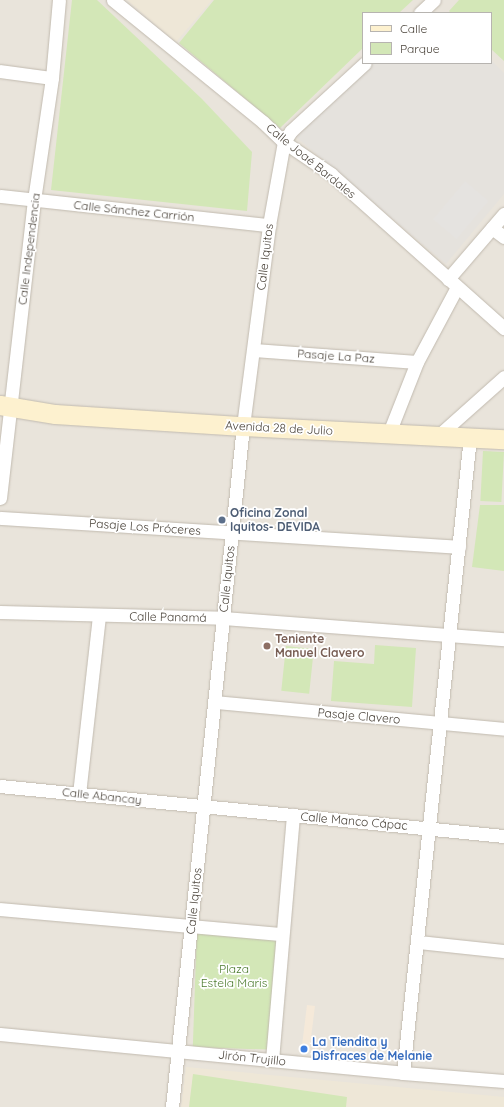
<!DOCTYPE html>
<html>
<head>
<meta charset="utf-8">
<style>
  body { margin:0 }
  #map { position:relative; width:504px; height:1107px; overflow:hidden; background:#f5f3ec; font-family:Quicksand,sans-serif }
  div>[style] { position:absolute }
  .residential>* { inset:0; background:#e9e4db }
  .commercial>* { inset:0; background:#f5e9d9; transform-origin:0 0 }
  .industrial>* { inset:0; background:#e5e2dd }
  .education>* { inset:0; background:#eee7d7 }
  .green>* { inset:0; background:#d3e7b7; transform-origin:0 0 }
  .parking>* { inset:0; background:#e5e3e0; transform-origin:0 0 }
  .roads { filter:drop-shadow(0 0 1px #c1baaf) drop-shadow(0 0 1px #c1baaf) }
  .street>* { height:13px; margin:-6.5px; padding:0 6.5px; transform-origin:6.5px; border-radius:6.5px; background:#fff }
  .secondary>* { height:19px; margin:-9.5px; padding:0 9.5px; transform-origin:9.5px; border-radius:9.5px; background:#fdf1cf }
  .dots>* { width:11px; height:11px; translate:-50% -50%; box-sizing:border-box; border:2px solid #fff; border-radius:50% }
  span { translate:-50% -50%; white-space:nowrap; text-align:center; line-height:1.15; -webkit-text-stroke:3.5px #fff; paint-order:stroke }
  .street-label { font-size:12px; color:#4a433a }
  .service-label { font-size:12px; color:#4e5e75; font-weight:700 }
  .left { translate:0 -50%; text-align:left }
  .education-label { font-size:12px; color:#785e54; font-weight:700 }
  .park-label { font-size:12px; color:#4c7b2e }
  .shop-label { font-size:12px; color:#366cbe; font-weight:700 }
  .legend { position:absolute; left:362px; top:12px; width:130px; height:52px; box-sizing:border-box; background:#fff; border:1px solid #b7b4b0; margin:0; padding:5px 7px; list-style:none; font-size:12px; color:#4a433a }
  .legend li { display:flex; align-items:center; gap:8px; height:20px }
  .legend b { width:20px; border:1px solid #b7b4b0 }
</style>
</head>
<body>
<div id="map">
  <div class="residential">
    <div style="clip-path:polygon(evenodd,0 0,504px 0,504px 1107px,0 1107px,0 0,363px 13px,491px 13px,491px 63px,363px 63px,363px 13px)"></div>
  </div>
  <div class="commercial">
    <div style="left:307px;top:1005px;width:8px;height:46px;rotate:7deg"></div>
  </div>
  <div class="industrial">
    <div style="clip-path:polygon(491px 60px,504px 73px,504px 194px,446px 264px,295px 136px,371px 63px,491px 63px)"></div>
  </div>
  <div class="education">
    <div style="clip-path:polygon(127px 0,212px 0,176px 42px)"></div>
    <div style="clip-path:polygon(186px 1067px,504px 1097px,504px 1107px,181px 1107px)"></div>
  </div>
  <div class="green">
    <div style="clip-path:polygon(72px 0,97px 0,202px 99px,252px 152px,247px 211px,51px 190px)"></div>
    <div style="clip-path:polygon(214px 0,413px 0,399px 13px,363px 13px,363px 48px,280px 128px,179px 43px)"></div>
    <div style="clip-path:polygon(459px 0,504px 0,504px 61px,491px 49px,491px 13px,451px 13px,449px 11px)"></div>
    <div style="left:483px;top:451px;width:21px;height:50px;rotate:3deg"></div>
    <div style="clip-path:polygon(480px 505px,504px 505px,504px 571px,472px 567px)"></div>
    <div style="clip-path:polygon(375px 645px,416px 648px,412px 707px,331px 701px,334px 661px,374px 664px)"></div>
    <div style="left:286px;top:646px;width:28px;height:45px;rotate:6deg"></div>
    <div style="left:197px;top:927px;width:82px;height:120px;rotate:2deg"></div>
    <div style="clip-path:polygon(193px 1074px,347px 1097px,346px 1107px,189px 1107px)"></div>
  </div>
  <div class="parking">
    <div style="left:465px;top:181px;width:31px;height:50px;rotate:40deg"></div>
  </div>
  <div class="roads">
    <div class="street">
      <div style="left:113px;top:0;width:193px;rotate:39.1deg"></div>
      <div style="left:263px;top:122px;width:29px;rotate:44deg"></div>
      <div style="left:284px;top:142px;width:57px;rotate:34.2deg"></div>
      <div style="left:331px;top:174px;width:232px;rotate:41.7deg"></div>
      <div style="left:420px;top:13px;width:19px;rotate:-43deg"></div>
      <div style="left:0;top:71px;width:52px;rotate:7.7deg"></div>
      <div style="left:0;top:196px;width:271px;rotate:6.2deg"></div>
      <div style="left:492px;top:228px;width:15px;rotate:37deg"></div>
      <div style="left:448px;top:279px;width:86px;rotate:-49.3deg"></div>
      <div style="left:254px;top:350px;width:163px;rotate:4.2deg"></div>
      <div style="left:389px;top:433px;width:76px;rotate:-68.5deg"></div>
      <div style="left:417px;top:362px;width:85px;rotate:-61.9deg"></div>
      <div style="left:439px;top:435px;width:87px;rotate:-41.7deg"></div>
      <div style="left:0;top:498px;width:300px;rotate:-83.5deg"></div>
      <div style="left:34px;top:200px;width:123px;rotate:-81.6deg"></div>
      <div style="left:52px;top:78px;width:78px;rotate:-84.9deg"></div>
      <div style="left:0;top:518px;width:460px;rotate:3.6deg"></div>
      <div style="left:0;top:612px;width:223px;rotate:1.5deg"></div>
      <div style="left:223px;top:618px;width:282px;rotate:4.3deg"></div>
      <div style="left:215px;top:702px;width:290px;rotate:5.3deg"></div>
      <div style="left:0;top:786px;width:506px;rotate:5.67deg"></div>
      <div style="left:79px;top:794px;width:180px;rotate:-83.6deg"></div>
      <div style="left:0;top:909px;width:283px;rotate:5.1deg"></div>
      <div style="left:418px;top:942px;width:86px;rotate:6deg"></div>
      <div style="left:0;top:1034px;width:405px;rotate:5.5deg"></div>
      <div style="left:403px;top:1073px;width:101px;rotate:4.5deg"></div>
      <div style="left:272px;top:1060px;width:246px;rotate:-85.1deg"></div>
      <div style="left:403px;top:1073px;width:640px;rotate:-83.99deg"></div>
      <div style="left:172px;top:1107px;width:685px;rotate:-84.05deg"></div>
      <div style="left:243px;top:426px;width:203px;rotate:-82.6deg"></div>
      <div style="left:269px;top:225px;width:84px;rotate:-79.8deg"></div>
      <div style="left:284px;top:142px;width:13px;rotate:-58deg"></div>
      <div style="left:291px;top:131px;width:100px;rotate:-42.6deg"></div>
    </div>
    <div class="secondary">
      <div style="left:0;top:405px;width:56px;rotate:9.3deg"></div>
      <div style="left:55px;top:414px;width:188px;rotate:3.7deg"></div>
      <div style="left:243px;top:426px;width:261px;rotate:2.9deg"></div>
    </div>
  </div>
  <div class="dots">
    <div style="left:222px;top:520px;background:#5c6f8a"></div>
    <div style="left:267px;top:646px;background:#8d6e63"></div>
    <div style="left:304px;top:1049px;background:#3f7fe0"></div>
  </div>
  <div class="street-label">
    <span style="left:311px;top:161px;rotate:39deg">Calle Joaé Bardales</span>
    <span style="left:134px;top:211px;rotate:6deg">Calle Sánchez Carrión</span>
    <span style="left:29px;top:249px;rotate:-83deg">Calle Independencia</span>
    <span style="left:265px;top:257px;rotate:-83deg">Calle Iquitos</span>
    <span style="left:336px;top:356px;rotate:4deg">Pasaje La Paz</span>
    <span style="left:279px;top:428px;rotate:3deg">Avenida 28 de Julio</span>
    <span style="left:145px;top:527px;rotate:4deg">Pasaje Los Próceres</span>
    <span style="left:227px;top:579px;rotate:-84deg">Calle Iquitos</span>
    <span style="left:168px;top:617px;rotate:1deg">Calle Panamá</span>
    <span style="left:359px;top:716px;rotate:5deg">Pasaje Clavero</span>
    <span style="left:102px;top:796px;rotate:6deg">Calle Abancay</span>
    <span style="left:354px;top:821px;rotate:5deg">Calle Manco Cápac</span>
    <span style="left:194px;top:901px;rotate:-84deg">Calle Iquitos</span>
    <span style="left:252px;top:1058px;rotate:6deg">Jirón Trujillo</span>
  </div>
  <div class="service-label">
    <span class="left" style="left:230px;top:520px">Oficina Zonal<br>Iquitos- DEVIDA</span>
  </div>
  <div class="education-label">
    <span class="left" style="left:275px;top:646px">Teniente<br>Manuel Clavero</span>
  </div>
  <div class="park-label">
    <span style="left:234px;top:976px">Plaza<br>Estela Maris</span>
  </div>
  <div class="shop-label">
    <span class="left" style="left:312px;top:1049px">La Tiendita y<br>Disfraces de Melanie</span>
  </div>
  <ul class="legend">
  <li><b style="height:5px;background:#fdf1cf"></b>Calle</li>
  <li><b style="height:11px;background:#d3e7b7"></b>Parque</li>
  </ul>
</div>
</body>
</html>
